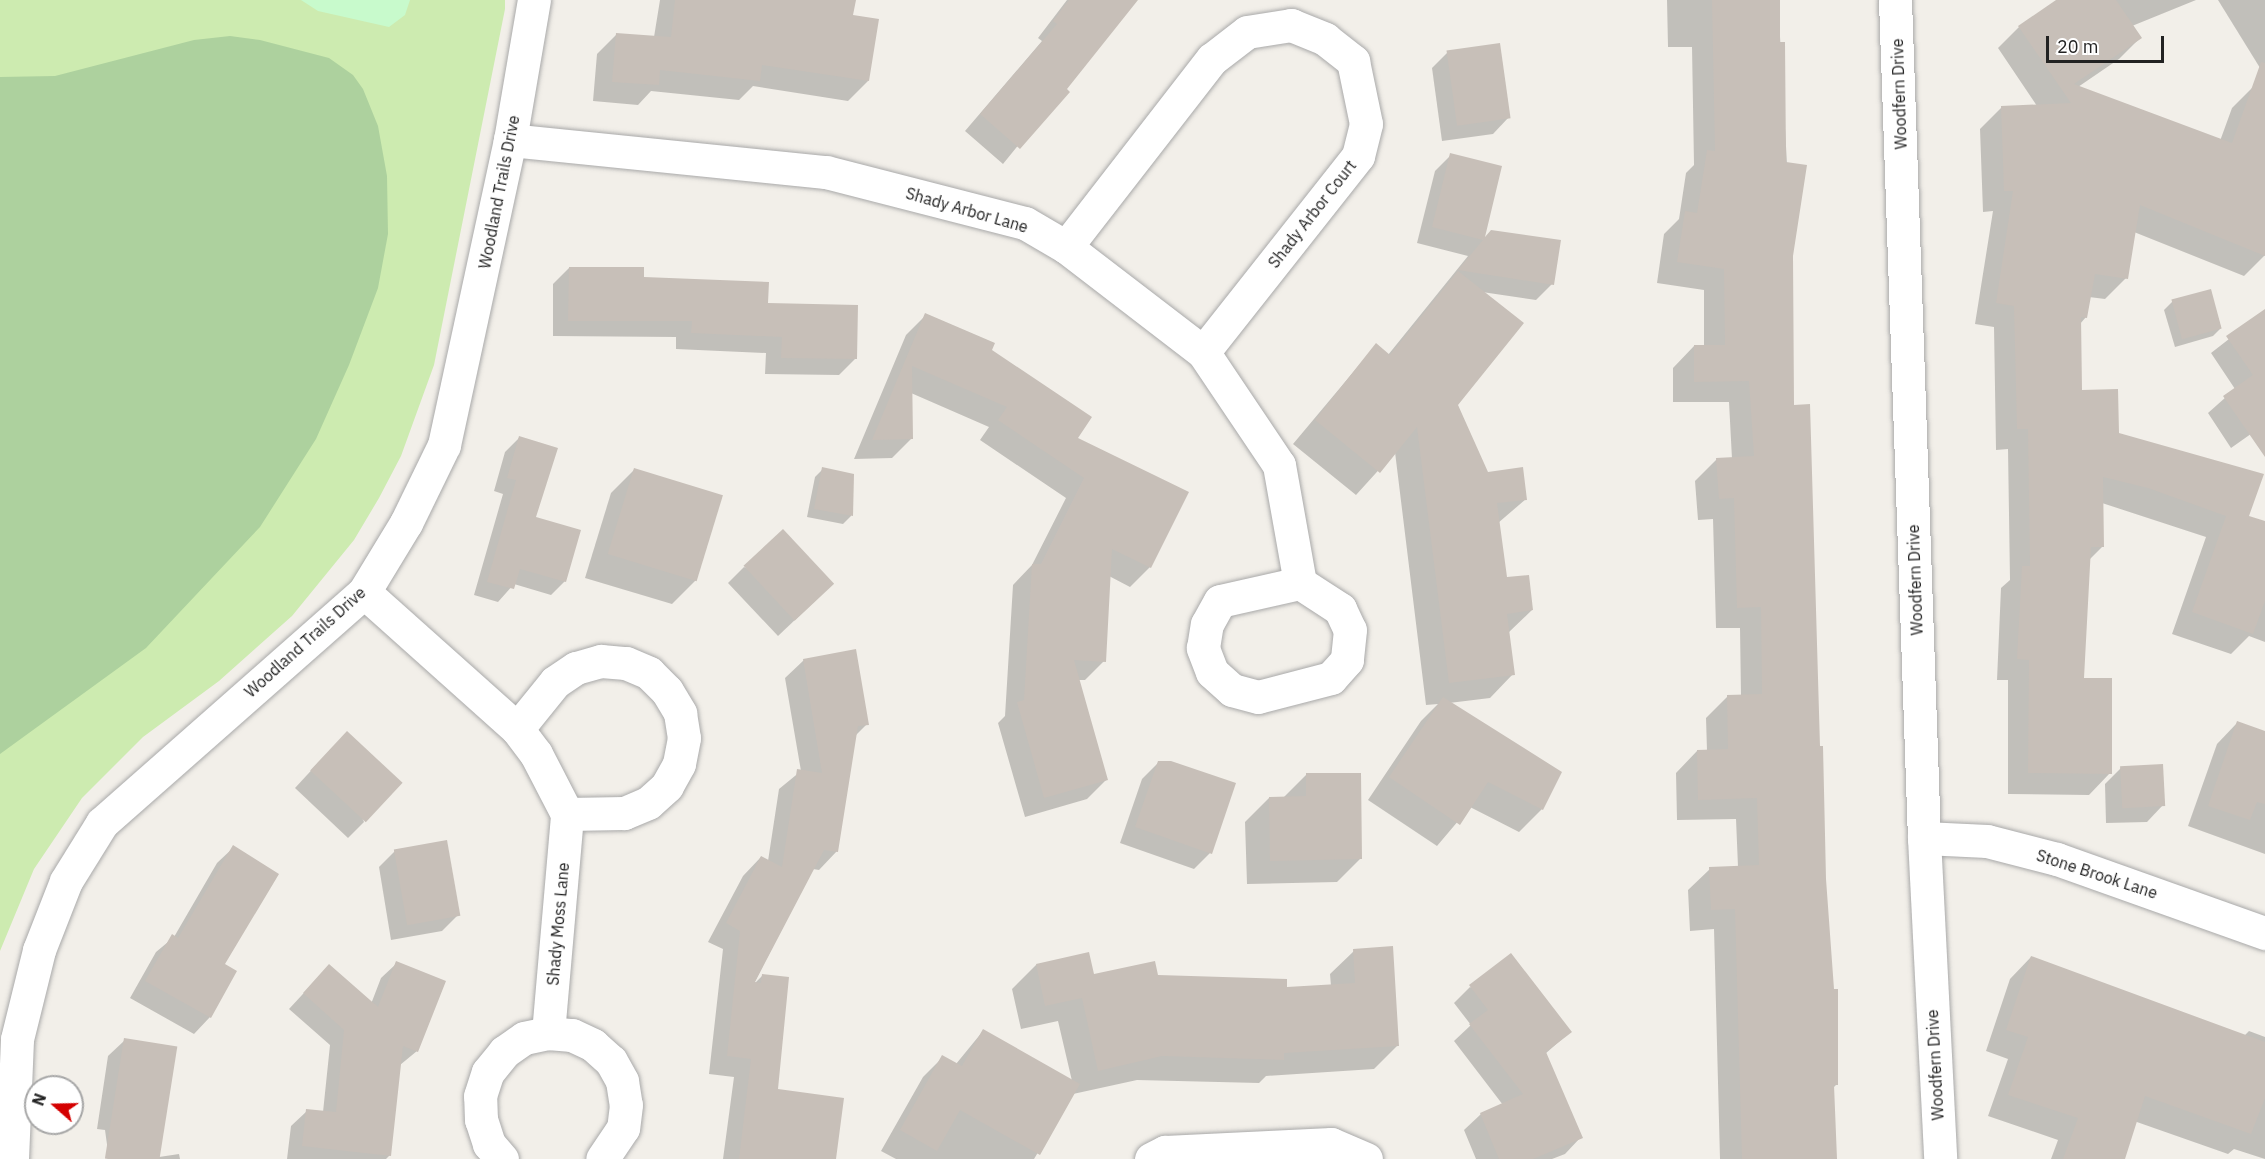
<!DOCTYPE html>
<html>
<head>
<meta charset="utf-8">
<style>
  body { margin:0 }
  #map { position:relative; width:2265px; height:1159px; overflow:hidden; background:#f2efe9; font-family:"IBM Plex Sans",sans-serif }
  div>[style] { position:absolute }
  .grass>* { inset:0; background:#cdebb0 }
  .forest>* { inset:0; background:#add19e }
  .park>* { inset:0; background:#c8facc }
  .shadow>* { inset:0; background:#0003 }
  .building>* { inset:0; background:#c7bfb8; transform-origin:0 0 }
  .roads { filter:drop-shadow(0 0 2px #a9a9a9) drop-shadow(0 0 2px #a9a9a9) }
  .minor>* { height:33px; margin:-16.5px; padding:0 16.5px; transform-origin:16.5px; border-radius:16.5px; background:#fff }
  span { translate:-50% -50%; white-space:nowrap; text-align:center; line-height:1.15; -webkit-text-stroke:6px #fff; paint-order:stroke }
  .street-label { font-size:16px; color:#222 }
  .north { position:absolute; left:24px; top:1075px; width:60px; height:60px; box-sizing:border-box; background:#fff; border:2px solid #a7a7a7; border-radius:50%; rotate:290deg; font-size:16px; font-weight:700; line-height:24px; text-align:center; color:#222 }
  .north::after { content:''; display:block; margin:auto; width:21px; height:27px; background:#d40000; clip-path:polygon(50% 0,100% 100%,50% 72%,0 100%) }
  .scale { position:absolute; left:2046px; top:36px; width:118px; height:27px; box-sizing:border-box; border:3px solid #222; border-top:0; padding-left:8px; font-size:18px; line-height:21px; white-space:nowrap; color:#222; -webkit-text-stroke:4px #fff; paint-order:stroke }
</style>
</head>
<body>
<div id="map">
  <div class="grass">
    <div style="clip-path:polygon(0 0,505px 0,505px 9px,434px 365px,401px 456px,379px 498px,354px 540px,292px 616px,219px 681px,143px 737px,82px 798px,34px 869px,0 951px)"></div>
  </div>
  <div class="forest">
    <div style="clip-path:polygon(230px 36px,260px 40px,329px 58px,353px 75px,363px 89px,378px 126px,387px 176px,388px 234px,378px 288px,349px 365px,316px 439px,260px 527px,146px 648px,0 754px,0 77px,55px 76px,194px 40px)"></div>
  </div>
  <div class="park">
    <div style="clip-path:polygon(301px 0,410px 0,405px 15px,389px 27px,318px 11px)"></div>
  </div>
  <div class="shadow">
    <div style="clip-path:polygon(660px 0,854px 0,852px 16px,868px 81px,848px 101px,753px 86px,739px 100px,651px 91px,638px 105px,593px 101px,597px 54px,617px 34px,654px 37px)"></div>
    <div style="clip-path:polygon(1067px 0,1136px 0,1003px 164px,965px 131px,1042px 41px,1038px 38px)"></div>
    <div style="clip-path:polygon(1667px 0,1778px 0,1792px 256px,1792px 407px,1818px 747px,1836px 1085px,1832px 1089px,1835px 1159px,1720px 1159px,1714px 929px,1690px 931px,1688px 890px,1710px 869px,1738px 867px,1736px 819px,1677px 820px,1676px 773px,1697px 751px,1707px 751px,1706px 718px,1728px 696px,1741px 696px,1740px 628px,1716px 628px,1713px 519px,1698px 520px,1695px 481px,1717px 459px,1732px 459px,1729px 402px,1673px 402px,1673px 368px,1694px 346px,1704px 346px,1704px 290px,1657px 283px,1664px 234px,1679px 219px,1686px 173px,1694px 165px,1692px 47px,1668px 47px)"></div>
    <div style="clip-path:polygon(2059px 0,2196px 0,2132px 26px,2140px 38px,2119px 59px,2078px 87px,2220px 141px,2232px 108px,2253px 87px,2265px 91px,2265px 255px,2244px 276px,2134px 232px,2126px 278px,2105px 299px,2089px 297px,2086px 317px,2080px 324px,2081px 391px,2117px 434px,2247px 517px,2265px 523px,2265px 642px,2249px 636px,2231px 654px,2172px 634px,2206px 537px,2102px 503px,2103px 546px,2089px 560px,2083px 680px,2110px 773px,2089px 795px,2008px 794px,2008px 680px,1997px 680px,2001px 588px,2010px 580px,2008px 449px,1996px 450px,1994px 327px,1975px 324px,1993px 211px,1983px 212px,1980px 129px,2002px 107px,2037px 106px,1998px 48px,2019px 27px)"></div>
    <div style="clip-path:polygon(2218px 0,2265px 0,2265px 76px)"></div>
    <div style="clip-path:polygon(1448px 52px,1509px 117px,1493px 134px,1442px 141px,1432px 68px)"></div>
    <div style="clip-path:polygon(1451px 155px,1483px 240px,1552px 284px,1536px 300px,1482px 292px,1457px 404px,1487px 474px,1526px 499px,1498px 523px,1506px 579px,1532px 610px,1508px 633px,1513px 674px,1490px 698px,1449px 703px,1560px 773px,1542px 809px,1519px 832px,1470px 807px,1437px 846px,1368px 800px,1421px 721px,1438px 704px,1426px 705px,1395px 452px,1356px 495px,1293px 444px,1376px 345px,1388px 355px,1468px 256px,1417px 243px,1435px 171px)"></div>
    <div style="clip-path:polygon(569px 268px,643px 278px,767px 305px,855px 359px,839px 375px,765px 374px,766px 353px,676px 349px,676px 337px,553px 336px,553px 284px)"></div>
    <div style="clip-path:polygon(2210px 291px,2221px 328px,2213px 336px,2175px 347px,2164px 310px,2172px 302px)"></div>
    <div style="clip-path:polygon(2265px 311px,2265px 424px,2231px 448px,2208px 413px,2235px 389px,2211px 353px)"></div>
    <div style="clip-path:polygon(926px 315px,990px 351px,1076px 438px,1150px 567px,1130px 587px,1109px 576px,1104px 661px,1085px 680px,1078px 680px,1106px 780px,1087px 799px,1025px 817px,998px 723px,1005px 716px,1013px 585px,1032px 565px,1066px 498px,980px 440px,989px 427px,911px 393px,911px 439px,892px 458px,854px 459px,906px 335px)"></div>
    <div style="clip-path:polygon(519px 438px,534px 518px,565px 581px,551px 595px,514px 584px,498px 602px,474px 595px,503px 494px,494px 491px,505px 452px)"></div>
    <div style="clip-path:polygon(823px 469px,852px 475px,851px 516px,843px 524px,807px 517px,815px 477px)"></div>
    <div style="clip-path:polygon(634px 470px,696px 580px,672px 604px,585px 578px,611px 493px)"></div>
    <div style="clip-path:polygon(744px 567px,816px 600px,778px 636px,728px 583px)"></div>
    <div style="clip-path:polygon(804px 660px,867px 724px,855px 736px,837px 851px,819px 870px,813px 869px,753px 985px,762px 976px,777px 1091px,835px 1159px,723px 1159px,734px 1077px,709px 1074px,723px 949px,708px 942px,743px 876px,761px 857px,768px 861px,779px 789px,801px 771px,785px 678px)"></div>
    <div style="clip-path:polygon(2237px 723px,2265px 732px,2265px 854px,2188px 826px,2217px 744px)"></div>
    <div style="clip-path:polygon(331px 749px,364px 822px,348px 838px,295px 788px)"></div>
    <div style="clip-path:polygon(1159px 762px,1210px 853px,1194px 869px,1120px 843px,1142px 779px)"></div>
    <div style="clip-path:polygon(2121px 768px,2163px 805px,2147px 822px,2106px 823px,2105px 784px)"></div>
    <div style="clip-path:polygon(1306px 775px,1361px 858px,1337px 882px,1247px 884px,1245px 822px,1269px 798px,1283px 798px)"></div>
    <div style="clip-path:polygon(234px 847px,223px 965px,235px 972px,210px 1017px,194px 1034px,130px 998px,156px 952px,174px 937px,217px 863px)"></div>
    <div style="clip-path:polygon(395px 851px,458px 915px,442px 931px,391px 940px,379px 867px)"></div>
    <div style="clip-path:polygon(1354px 951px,1398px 1045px,1374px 1069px,1266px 1076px,1259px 1083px,1137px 1080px,1073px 1094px,1034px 1159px,896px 1159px,881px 1151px,923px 1077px,943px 1057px,956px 1064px,983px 1031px,1072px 1081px,1058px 1021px,1021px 1029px,1012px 989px,1036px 965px,1093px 976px,1157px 976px,1285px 989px,1331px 986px,1330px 974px)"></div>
    <div style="clip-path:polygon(2031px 957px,2244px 1036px,2249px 1031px,2265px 1037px,2265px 1159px,2234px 1149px,2228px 1154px,2134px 1121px,2121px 1159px,2051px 1159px,2058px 1140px,1988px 1116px,2008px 1059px,1986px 1051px,2010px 979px)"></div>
    <div style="clip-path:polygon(397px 963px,417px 1051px,400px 1065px,390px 1155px,386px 1159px,287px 1159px,291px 1126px,307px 1111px,323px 1112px,330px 1045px,289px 1009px,314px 982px,371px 1004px,381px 978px)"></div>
    <div style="clip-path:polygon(1470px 987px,1570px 1032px,1545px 1054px,1581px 1137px,1565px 1154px,1552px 1159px,1476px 1159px,1464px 1130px,1481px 1114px,1503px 1105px,1454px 1041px,1471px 1025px,1454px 1003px)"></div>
    <div style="clip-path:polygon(125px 1040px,159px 1157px,179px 1154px,180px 1159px,109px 1159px,105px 1130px,97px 1129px,108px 1056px)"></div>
  </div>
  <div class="building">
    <div style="clip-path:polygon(675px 0,856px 0,853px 15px,879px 19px,869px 81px,762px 65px,760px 81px,660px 70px,659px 85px,612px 82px,616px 33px,671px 37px)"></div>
    <div style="clip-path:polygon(1069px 0,1138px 0,1067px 89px,1070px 92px,1020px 149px,980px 114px,1057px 24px,1053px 21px)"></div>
    <div style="clip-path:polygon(1712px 0,1780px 0,1780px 42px,1785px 42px,1786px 162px,1807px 165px,1793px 256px,1794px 405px,1810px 404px,1820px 746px,1823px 746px,1826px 879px,1834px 989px,1838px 989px,1838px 1085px,1834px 1085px,1837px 1159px,1742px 1159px,1735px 909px,1711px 910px,1709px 867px,1759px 865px,1757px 798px,1698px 800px,1697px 750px,1728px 749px,1727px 695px,1762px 694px,1761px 607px,1737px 608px,1734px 498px,1719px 499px,1716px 458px,1754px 456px,1749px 381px,1694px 382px,1694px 345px,1725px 345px,1724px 269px,1677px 262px,1685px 211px,1697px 213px,1707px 150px,1715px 151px)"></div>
    <div style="clip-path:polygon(2056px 0,2116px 0,2142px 38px,2074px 84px,2232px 143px,2261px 62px,2265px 63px,2265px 256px,2140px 205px,2128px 279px,2095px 274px,2087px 318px,2081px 317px,2082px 390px,2118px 389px,2119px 433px,2264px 474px,2249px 516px,2265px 521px,2265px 601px,2253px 634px,2192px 612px,2226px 516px,2148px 488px,2103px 477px,2104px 547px,2091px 547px,2084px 678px,2112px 678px,2112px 774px,2028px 773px,2029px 660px,2017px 659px,2022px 566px,2030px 566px,2028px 429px,2017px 429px,2014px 306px,1996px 303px,2013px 191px,2004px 191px,2001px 106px,2071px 103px,2018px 26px)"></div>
    <div style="left:1500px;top:43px;width:76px;height:54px;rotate:82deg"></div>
    <div style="clip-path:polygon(1450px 153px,1502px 166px,1485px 237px,1491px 230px,1561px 240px,1554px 285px,1458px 270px,1483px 240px,1432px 227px)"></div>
    <div style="clip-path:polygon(569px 267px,644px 267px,644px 277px,769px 282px,768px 303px,858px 305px,857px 359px,781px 358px,782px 337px,691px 333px,692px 321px,568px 321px)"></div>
    <div style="clip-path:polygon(1458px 271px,1524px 323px,1458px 405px,1488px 472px,1523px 467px,1527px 500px,1497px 503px,1507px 577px,1529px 575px,1533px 610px,1507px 614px,1515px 675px,1449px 683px,1417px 427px,1380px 473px,1315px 420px,1376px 343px,1390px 355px)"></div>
    <div style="left:2211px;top:289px;width:41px;height:41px;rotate:75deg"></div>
    <div style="clip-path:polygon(2265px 309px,2265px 457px,2223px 396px,2253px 375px,2226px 336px)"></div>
    <div style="clip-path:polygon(925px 313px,995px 343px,992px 350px,1092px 417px,1078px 438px,1189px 492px,1151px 568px,1112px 549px,1106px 662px,1074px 660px,1108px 780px,1044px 798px,1017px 702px,1024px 700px,1032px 564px,1041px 564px,1084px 478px,998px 420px,1007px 407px,912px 366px,913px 439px,872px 440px)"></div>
    <div style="clip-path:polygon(519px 436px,558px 448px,536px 517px,581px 530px,566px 582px,520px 569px,514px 589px,487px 582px,516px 480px,507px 478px)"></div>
    <div style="clip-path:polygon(822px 467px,854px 474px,853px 516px,814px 509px)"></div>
    <div style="left:634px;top:468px;width:93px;height:90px;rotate:17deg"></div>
    <div style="left:783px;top:529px;width:75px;height:54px;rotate:47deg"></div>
    <div style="clip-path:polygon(856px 649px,869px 725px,858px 726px,838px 852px,824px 850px,755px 982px,761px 983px,762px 974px,789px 977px,778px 1089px,844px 1098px,836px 1159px,739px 1159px,751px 1059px,727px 1056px,740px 931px,726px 923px,761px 856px,782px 867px,797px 769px,822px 773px,803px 659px)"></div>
    <div style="clip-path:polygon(1443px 697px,1562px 772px,1543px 810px,1488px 782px,1460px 825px,1389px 777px)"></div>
    <div style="clip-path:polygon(2237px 721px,2265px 731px,2265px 804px,2257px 802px,2250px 820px,2208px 806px)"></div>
    <div style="left:347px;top:731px;width:76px;height:54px;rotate:43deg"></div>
    <div style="clip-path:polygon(1158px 761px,1171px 761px,1236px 783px,1212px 854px,1135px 827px)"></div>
    <div style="left:2163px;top:764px;width:42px;height:43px;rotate:87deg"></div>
    <div style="clip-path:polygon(1306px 773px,1361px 773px,1362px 859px,1270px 861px,1269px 797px,1306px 796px)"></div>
    <div style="left:447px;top:840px;width:77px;height:54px;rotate:80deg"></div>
    <div style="clip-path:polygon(233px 845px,279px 874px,225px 964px,237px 971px,211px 1018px,145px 981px,172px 934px,178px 938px)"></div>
    <div style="clip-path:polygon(1393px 946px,1399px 1046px,1284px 1053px,1284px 1060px,1162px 1056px,1098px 1071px,1082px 998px,1045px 1006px,1036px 964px,1089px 952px,1094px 974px,1155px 961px,1158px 975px,1287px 979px,1287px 987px,1355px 983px,1353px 949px)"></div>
    <div style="clip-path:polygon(1511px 953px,1572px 1032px,1546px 1052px,1583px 1138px,1533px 1159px,1499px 1159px,1480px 1113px,1523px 1094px,1469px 1024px,1488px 1010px,1469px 985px)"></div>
    <div style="clip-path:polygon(2031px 956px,2265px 1042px,2265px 1098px,2251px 1134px,2145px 1096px,2125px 1159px,2063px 1159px,2078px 1118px,2008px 1095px,2028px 1037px,2006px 1030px)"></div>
    <div style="clip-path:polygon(396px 961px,446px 981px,418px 1052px,403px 1046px,391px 1156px,302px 1146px,306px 1109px,336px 1112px,344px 1030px,303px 993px,329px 964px,378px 1007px)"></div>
    <div style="clip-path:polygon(983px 1029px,1080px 1084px,1040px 1155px,960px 1110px,937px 1151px,900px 1130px,942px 1055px,962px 1066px)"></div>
    <div style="left:124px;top:1038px;width:54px;height:122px;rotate:9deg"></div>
  </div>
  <div class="roads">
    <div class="minor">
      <div style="left:1895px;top:0;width:839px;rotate:88.02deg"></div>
      <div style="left:1924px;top:838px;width:321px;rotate:87.1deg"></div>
      <div style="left:510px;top:140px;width:318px;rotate:5.8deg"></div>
      <div style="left:826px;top:172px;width:205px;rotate:14.4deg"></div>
      <div style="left:1025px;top:223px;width:48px;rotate:30.3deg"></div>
      <div style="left:1066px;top:247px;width:173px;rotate:37.5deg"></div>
      <div style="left:1203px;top:352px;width:136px;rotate:56.1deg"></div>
      <div style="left:1279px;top:465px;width:120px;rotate:79.9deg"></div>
      <div style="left:1300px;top:583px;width:48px;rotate:33deg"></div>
      <div style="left:1340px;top:609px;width:23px;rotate:65deg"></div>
      <div style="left:1350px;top:630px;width:30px;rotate:96deg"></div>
      <div style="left:1347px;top:660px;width:24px;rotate:132deg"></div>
      <div style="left:1331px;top:678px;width:75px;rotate:165.4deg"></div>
      <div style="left:1258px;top:697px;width:27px;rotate:-165deg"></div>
      <div style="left:1232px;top:690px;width:27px;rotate:-138deg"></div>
      <div style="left:1212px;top:672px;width:26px;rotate:-111deg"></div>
      <div style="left:1203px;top:648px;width:24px;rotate:-81deg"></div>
      <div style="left:1207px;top:624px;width:26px;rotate:-61deg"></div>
      <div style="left:1220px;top:601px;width:82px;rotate:-12.7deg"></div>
      <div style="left:1066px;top:247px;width:238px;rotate:-52.2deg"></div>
      <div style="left:1212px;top:59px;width:44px;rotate:-37.6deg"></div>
      <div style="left:1247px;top:32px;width:45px;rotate:-9deg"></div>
      <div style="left:1291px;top:25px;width:37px;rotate:22deg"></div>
      <div style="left:1325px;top:39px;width:36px;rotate:38deg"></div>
      <div style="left:1353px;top:61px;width:64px;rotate:78.3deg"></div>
      <div style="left:1366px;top:124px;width:33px;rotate:104deg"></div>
      <div style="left:1358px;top:156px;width:250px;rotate:128.3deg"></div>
      <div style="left:364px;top:592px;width:205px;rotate:41.8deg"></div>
      <div style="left:601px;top:661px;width:25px;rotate:5deg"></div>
      <div style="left:626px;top:663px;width:25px;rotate:23deg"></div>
      <div style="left:649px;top:673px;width:25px;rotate:45deg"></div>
      <div style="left:667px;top:691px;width:26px;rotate:59deg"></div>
      <div style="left:680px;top:713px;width:25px;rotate:81deg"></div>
      <div style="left:684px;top:738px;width:26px;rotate:101deg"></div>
      <div style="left:679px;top:764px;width:25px;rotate:119deg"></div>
      <div style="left:667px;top:786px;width:25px;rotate:138deg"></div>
      <div style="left:648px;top:803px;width:26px;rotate:157deg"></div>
      <div style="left:624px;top:813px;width:57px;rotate:179deg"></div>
      <div style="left:567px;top:814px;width:68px;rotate:-117.3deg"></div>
      <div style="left:536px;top:754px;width:31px;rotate:-127deg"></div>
      <div style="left:517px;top:729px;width:60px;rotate:-51deg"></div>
      <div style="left:555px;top:682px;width:25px;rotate:-34deg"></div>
      <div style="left:576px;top:668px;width:26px;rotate:-16deg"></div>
      <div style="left:1924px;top:838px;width:63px;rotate:2.7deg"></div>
      <div style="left:1987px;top:841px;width:72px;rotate:14.4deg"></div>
      <div style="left:2057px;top:859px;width:221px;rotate:19.6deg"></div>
      <div style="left:548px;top:1033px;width:220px;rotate:-85deg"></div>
      <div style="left:12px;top:1159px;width:120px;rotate:-87.6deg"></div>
      <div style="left:17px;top:1039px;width:92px;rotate:-76.1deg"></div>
      <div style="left:39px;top:950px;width:74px;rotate:-68.6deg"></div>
      <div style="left:66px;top:881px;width:68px;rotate:-58.2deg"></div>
      <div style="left:102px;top:823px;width:349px;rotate:-41.4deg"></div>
      <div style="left:364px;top:592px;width:81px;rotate:-58.7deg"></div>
      <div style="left:406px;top:523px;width:87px;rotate:-64deg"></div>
      <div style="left:444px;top:445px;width:312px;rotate:-77.8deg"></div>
      <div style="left:510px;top:140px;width:142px;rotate:-80.3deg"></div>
      <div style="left:502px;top:1159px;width:20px;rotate:-131deg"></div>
      <div style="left:489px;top:1144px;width:25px;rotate:-108deg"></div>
      <div style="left:481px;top:1120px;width:24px;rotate:-92deg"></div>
      <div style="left:480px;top:1096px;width:25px;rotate:-72deg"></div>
      <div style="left:488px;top:1072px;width:26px;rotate:-51deg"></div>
      <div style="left:504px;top:1052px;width:24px;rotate:-35deg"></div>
      <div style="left:524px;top:1038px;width:25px;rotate:-12deg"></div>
      <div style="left:548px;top:1033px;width:24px;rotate:5deg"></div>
      <div style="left:572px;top:1035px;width:23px;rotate:25deg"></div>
      <div style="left:593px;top:1045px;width:24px;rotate:42deg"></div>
      <div style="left:611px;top:1061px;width:23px;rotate:61deg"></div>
      <div style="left:622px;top:1081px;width:24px;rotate:81deg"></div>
      <div style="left:626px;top:1105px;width:23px;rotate:97deg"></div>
      <div style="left:623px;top:1128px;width:37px;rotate:124deg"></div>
      <div style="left:1151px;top:1159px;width:16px;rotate:-27deg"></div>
      <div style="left:1165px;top:1152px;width:166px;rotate:-2.8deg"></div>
      <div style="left:1331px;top:1144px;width:38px;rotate:23deg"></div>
    </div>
  </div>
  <div class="street-label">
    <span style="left:1899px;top:94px;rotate:-92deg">Woodfern Drive</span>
    <span style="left:499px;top:192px;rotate:-79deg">Woodland Trails Drive</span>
    <span style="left:967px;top:210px;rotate:16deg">Shady Arbor Lane</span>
    <span style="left:1312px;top:214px;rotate:-52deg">Shady Arbor Court</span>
    <span style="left:1915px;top:580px;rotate:-92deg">Woodfern Drive</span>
    <span style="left:305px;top:642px;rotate:-42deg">Woodland Trails Drive</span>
    <span style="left:2097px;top:874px;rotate:18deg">Stone Brook Lane</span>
    <span style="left:558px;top:924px;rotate:-85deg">Shady Moss Lane</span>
    <span style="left:1935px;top:1065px;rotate:-93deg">Woodfern Drive</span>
  </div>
  <div class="north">N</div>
  <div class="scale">20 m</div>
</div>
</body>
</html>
